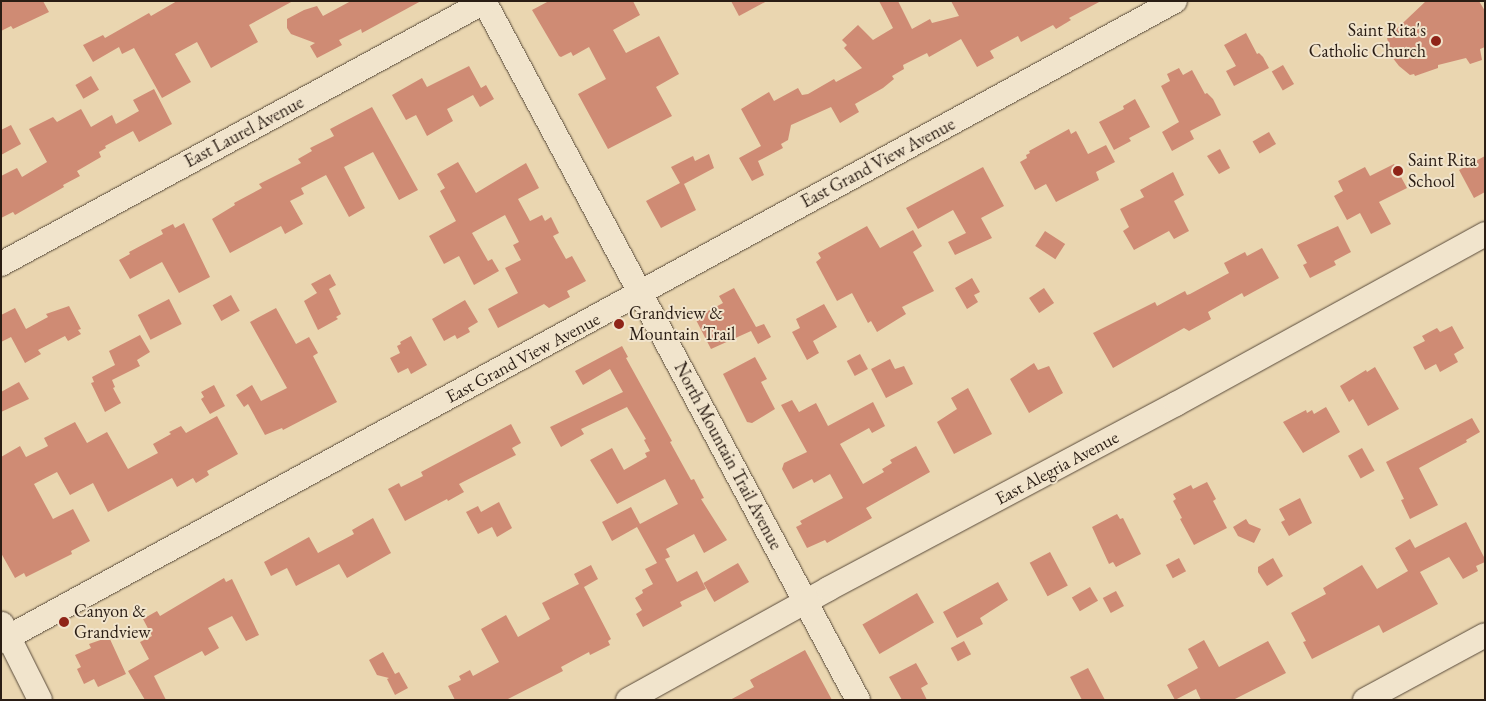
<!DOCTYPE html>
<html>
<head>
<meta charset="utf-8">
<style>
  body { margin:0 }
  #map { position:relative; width:1486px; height:701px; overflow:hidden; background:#ead6b0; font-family:"EB Garamond",serif }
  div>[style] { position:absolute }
  .building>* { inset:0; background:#cf8b74; transform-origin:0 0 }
  .roads { filter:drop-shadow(0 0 1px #5a4b3b) drop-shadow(0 0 1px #5a4b3b) }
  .minor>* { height:24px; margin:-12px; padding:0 12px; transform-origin:12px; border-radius:12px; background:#f1e4cc }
  .dots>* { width:14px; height:14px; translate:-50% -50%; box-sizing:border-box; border:2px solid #f1e4cc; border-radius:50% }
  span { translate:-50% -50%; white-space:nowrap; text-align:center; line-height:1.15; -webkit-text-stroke:4px #f1e4cc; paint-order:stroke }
  .poi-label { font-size:18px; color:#2a1d14 }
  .right { translate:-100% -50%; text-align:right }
  .left { translate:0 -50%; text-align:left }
  .street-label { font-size:18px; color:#2a1d14 }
  .frame { position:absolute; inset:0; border:2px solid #2a1d14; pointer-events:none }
</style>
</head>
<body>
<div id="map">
  <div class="building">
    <div style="clip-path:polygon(1px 1px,43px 1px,49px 12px,13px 29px,11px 26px,1px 31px)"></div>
    <div style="clip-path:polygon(177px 1px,293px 1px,249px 25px,258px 42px,211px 68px,197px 42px,175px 54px,191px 82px,162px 98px,134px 48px,122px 54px,119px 47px,93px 62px,83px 45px,103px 35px,105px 38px,149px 13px,151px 16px)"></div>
    <div style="clip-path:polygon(351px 1px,421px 1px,362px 33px,361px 29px,339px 40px,342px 45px,317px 58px,310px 46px,315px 43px,291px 34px,287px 28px,287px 19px,304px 10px,317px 6px,323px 16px)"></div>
    <div style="clip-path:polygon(549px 1px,633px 1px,640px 15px,613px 30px,626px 53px,659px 36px,679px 74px,656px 87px,672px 116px,608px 149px,578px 94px,606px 79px,589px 47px,573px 56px,571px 52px,561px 57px,559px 56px,532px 10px)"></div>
    <div style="clip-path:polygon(731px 1px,767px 1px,739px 16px)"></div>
    <div style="clip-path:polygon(879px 1px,898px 1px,912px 29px,930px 19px,932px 23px,959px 16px,951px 1px,1101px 1px,1069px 18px,1071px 20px,1056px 29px,1053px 25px,1021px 42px,1018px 36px,990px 51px,994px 58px,977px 67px,961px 39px,929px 57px,927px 53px,903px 65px,904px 69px,892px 76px,894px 79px,883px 88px,855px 104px,859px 112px,840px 123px,831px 107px,791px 125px,788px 140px,781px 144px,783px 148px,758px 161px,764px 175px,752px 181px,739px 158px,761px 146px,741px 109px,769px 92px,774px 101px,798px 88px,802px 95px,808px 94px,834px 79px,836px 82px,862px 68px,844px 48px,847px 45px,842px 40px,858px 25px,873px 40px,893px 28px)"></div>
    <div style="clip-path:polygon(1426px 1px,1479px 1px,1485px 11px,1485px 47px,1480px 49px,1482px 60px,1470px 64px,1466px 58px,1438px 65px,1438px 68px,1415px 76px,1414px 74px,1410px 75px,1399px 66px,1392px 57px,1387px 38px)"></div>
    <div style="clip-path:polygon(1246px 33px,1257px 54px,1259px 53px,1263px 57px,1269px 68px,1234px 86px,1226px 71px,1236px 66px,1224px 45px)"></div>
    <div style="left:1283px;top:65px;width:22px;height:13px;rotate:60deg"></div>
    <div style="clip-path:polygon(469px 66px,481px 88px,486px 85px,494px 99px,480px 107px,473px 95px,447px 109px,453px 121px,427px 136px,416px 115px,406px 120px,392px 95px,422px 78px,427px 87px)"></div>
    <div style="clip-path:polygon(1179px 68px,1183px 75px,1192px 70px,1205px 94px,1207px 93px,1213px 99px,1221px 115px,1190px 131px,1194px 139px,1172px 151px,1162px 132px,1179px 122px,1161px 86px,1170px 81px,1167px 74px)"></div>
    <div style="left:91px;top:76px;width:16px;height:18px;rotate:60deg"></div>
    <div style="clip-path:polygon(154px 89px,172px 124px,139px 142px,133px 131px,105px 146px,106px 148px,99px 152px,101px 157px,77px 171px,80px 176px,63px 185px,64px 187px,15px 215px,13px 212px,1px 218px,1px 176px,17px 168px,22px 177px,47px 162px,29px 129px,53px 117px,57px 122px,81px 109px,91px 127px,112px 115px,116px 124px,139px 111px,133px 100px)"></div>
    <div style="clip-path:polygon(1135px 99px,1150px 127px,1129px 138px,1131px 141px,1114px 150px,1099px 122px,1124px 109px,1123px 106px)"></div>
    <div style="clip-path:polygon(372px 107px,418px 190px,399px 200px,373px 152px,344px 167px,365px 208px,349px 217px,326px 175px,301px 188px,304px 194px,290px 201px,303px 224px,285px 234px,281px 226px,230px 253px,212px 219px,235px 205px,234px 203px,262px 188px,259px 184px,301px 163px,298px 159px,312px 151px,310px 148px,334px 136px,330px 129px)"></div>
    <div style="clip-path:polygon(11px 125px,21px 144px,1px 155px,1px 130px)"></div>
    <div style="clip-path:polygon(1069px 129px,1071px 134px,1076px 131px,1088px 154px,1106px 145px,1115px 162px,1096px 172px,1099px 180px,1056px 202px,1046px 184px,1035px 190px,1020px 162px,1027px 158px,1026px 155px,1030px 153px,1029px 151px)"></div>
    <div style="left:1269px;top:132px;width:14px;height:19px;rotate:60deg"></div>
    <div style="clip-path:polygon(1220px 149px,1230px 168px,1219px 174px,1207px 156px)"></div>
    <div style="clip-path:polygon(709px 154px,714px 168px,684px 184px,696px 210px,661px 228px,646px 201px,680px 183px,671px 167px,693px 156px,695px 161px)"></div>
    <div style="clip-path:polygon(1485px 156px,1485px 192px,1474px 198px,1459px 170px)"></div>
    <div style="clip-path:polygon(458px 162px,476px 193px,526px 163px,539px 188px,518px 199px,530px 221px,542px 215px,545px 221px,551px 217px,559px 233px,553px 236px,566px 259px,572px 256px,586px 281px,567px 291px,570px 297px,549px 308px,544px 304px,498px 328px,488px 309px,518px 293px,505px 268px,521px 260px,513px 245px,519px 242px,505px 215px,472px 233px,488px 261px,492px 259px,499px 271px,474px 285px,459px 256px,444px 264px,429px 236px,456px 221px,440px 191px,445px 188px,437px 174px)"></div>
    <div style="clip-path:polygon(1394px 164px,1407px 188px,1379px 202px,1391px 224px,1371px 234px,1360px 213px,1347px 220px,1334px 196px,1343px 191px,1338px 181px,1365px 167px,1370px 176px)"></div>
    <div style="clip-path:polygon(983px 167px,1004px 206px,981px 218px,992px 238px,955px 255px,948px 242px,966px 233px,953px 210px,918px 229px,906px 208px)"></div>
    <div style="clip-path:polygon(1173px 172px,1184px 195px,1174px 201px,1189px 231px,1174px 239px,1169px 231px,1134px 250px,1123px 231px,1129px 227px,1120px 209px,1144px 197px,1140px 190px)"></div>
    <div style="clip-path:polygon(184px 223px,210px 277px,179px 293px,162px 262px,130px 279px,119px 260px,130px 254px,129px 252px,163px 234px,161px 230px,173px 224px,175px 228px)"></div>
    <div style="clip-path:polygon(867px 226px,880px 248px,913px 230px,922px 246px,913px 252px,934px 291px,902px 307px,906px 314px,877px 332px,871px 321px,868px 323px,852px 293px,837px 301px,816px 262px,821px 258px,818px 253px)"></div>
    <div style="clip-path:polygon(1338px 226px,1351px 252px,1334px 261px,1336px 265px,1310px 278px,1303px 265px,1307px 263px,1297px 245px)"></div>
    <div style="left:1045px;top:231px;width:24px;height:18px;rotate:33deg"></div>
    <div style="clip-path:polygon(1262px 248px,1279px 278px,1244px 297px,1242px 293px,1208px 312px,1211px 319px,1189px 331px,1184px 328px,1113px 368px,1093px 333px,1155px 302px,1157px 306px,1185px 291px,1187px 295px,1190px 294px,1229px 273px,1224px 263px,1245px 252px,1247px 256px)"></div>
    <div style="clip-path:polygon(330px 274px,336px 285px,329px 289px,341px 314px,336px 317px,338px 319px,318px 330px,304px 301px,317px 293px,311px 284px)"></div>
    <div style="clip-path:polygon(972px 278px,980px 292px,974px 295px,978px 302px,967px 309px,955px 288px)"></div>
    <div style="clip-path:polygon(734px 288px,756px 327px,764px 324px,771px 337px,758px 344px,751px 331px,711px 349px,695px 318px,723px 303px,719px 296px)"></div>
    <div style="left:1044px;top:288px;width:18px;height:18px;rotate:56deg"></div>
    <div style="left:231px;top:295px;width:18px;height:21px;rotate:61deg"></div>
    <div style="left:169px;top:299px;width:28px;height:35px;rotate:63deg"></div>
    <div style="clip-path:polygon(465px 300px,478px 322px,468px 328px,470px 332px,457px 339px,455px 335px,444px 341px,432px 319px)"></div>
    <div style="clip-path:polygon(824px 304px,837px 327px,813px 341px,819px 353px,807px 360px,792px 332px,800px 328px,796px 319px)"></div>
    <div style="clip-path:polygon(69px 306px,81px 329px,78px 330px,81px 334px,68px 341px,65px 336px,38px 350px,41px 354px,25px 363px,11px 337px,1px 342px,1px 315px,15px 308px,26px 329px,48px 317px,46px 314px)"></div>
    <div style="clip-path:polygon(276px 308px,296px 344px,309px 337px,318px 353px,313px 356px,337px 402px,283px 430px,282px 428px,265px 435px,248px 404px,244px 407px,236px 395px,252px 385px,261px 401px,287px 388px,250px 322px)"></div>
    <div style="clip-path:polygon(1452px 326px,1464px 348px,1454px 354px,1458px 362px,1440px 372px,1436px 364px,1425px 370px,1413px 347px,1425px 341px,1422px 336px,1437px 328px,1440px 332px)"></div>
    <div style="clip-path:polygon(140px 335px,150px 352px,137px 360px,140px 366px,112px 380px,115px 387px,113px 388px,121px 403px,105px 412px,91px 383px,94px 382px,92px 377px,115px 365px,109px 351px)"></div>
    <div style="clip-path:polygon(411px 336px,427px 365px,411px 374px,408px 368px,398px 373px,390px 358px,400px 353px,397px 346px,401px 344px,400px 342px)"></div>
    <div style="clip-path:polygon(622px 346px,628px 357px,626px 358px,672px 441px,670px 442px,686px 471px,691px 480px,694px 479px,704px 498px,701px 499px,727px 540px,704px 553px,694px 534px,666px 549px,670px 557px,665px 559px,677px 582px,697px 571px,706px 589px,680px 602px,682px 606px,643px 627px,636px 614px,642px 610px,635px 598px,643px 593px,642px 590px,653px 584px,645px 569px,657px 563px,637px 527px,612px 541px,602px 522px,631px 507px,640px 524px,678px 504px,665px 479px,617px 504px,590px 460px,612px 448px,624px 470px,647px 457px,645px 453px,650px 451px,644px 440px,646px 439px,627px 407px,581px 429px,584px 434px,561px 447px,550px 427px,623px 392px,610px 369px,583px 385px,575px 371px)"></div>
    <div style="left:860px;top:354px;width:17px;height:15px;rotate:62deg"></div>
    <div style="clip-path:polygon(755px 357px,767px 379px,761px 382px,775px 409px,752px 423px,747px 422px,723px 374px)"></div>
    <div style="clip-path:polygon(890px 359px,895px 369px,904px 366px,913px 384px,886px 398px,871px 369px)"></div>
    <div style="clip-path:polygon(1034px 363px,1038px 370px,1049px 366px,1063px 393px,1029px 413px,1010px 379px)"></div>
    <div style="clip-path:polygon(1375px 367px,1399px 409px,1368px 426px,1353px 399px,1349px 402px,1340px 386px,1366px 370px,1367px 372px)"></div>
    <div style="clip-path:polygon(19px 382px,29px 399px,1px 412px,1px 392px)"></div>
    <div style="clip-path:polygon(214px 385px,225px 406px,210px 414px,201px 399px,204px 397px,201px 392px)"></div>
    <div style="clip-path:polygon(968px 388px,992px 434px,954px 454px,937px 422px,957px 409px,951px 398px)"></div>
    <div style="clip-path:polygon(792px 400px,799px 412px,816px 403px,828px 426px,873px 402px,885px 426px,872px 433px,869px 428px,840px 444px,863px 484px,884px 472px,882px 469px,892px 463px,890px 460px,916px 446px,930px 472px,866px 508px,872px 518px,827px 543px,825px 540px,807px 548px,796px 527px,802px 524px,800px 521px,843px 498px,830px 474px,814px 483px,812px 479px,793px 489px,782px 469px,784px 463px,807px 452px,781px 405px)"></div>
    <div style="clip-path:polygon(1326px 407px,1340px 432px,1303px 453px,1283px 422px,1306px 410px,1307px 413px,1312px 410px,1314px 414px)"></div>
    <div style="clip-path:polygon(217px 416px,238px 454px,207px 471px,209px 475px,196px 483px,193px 478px,177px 487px,172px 478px,108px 512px,93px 483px,70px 495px,57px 472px,34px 484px,53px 519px,73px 509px,90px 541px,71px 551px,72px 554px,26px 577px,24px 573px,15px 578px,1px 553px,1px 457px,20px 446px,26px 457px,48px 446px,44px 438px,75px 422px,87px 443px,107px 432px,128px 469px,158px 453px,153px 444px,171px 434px,169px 432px,181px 426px,186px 433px)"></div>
    <div style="clip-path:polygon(1472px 418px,1480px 432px,1466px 440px,1467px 442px,1419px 468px,1438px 505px,1410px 519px,1401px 500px,1404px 499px,1386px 462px)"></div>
    <div style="clip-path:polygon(511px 424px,521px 443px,512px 448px,516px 455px,459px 484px,464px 492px,448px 501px,447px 499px,405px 521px,388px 489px,399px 483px,401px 487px,423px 476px,421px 472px)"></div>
    <div style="left:1362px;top:448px;width:26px;height:16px;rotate:61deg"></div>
    <div style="clip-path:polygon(1207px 482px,1216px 499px,1213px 501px,1227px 528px,1194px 545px,1180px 519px,1182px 518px,1173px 501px,1176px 499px,1173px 494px,1191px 485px,1193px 489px)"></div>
    <div style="clip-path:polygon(1300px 498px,1312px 523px,1289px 536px,1281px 522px,1285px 520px,1279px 509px)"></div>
    <div style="clip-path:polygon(499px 502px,512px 528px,497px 537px,492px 527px,478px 534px,466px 512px,478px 506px,481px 512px)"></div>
    <div style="clip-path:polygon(1117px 514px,1120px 519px,1123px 518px,1141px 554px,1116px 567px,1113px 562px,1109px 564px,1092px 527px)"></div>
    <div style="clip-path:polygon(373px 518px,391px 553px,347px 578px,339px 564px,296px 586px,287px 568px,271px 576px,264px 562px,309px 537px,318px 553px,354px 534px,352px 530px)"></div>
    <div style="clip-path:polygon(1246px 519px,1249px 524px,1261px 529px,1254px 543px,1238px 536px,1233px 527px)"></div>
    <div style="clip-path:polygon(1466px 522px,1485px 559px,1485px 562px,1476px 566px,1478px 571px,1463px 579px,1449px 557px,1420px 572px,1438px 604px,1383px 633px,1379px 625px,1312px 659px,1303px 642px,1306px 641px,1291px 613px,1326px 594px,1323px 588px,1362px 565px,1377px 589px,1408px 571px,1395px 548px,1410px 539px,1415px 548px)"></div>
    <div style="left:1050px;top:552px;width:38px;height:23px;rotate:62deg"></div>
    <div style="left:1179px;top:558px;width:15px;height:15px;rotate:62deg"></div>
    <div style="clip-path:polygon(1273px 558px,1283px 576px,1267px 586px,1258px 572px,1258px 567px)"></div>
    <div style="left:738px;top:563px;width:22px;height:40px;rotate:60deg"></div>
    <div style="clip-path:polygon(591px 565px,598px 579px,584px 587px,611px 639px,608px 641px,610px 645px,590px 655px,589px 652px,561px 667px,563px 671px,506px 700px,455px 700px,448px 686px,461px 680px,459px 676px,470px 670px,473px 676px,499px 662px,481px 629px,506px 615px,518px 637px,550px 619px,542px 603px,579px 584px,574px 574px)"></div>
    <div style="clip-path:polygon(224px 578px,226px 582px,232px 579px,259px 635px,246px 641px,232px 616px,208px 628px,219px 648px,205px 656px,202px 651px,154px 676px,166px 700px,145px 700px,128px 671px,149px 659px,140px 642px,152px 636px,143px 619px,157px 611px,160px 616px)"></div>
    <div style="clip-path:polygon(998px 582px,1008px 600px,980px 618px,983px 624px,957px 638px,943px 612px)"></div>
    <div style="left:1090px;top:587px;width:16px;height:21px;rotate:60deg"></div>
    <div style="left:1116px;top:591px;width:17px;height:15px;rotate:62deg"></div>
    <div style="left:917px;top:593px;width:34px;height:63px;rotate:60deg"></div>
    <div style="clip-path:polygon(109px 637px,126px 674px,98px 687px,94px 679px,84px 684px,77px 669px,81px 667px,75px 655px,91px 648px,89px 644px)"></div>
    <div style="clip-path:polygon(1204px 640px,1219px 667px,1268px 641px,1286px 673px,1233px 700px,1201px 700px,1196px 689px,1175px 700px,1167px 685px,1198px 668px,1188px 649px)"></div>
    <div style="left:964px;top:641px;width:15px;height:15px;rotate:62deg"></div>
    <div style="clip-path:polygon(805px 650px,832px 700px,730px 700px,754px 687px,750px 680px)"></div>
    <div style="clip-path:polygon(383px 652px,395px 674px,399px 672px,408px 688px,395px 695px,387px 679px,389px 678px,377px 675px,369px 660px)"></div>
    <div style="clip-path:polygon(916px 663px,928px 684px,921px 688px,927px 700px,902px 700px,889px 677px)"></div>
    <div style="clip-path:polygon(1088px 668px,1105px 700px,1082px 700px,1070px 677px)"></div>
  </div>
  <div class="roads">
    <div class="minor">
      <div style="left:484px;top:1px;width:793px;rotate:61.85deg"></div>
      <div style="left:1px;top:264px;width:552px;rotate:-28.47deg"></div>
      <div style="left:2px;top:624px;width:85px;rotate:63.4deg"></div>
      <div style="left:1px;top:641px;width:1337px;rotate:-28.6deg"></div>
      <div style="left:628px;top:700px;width:229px;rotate:-29deg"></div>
      <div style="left:828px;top:589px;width:394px;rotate:-28deg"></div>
      <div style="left:1176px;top:404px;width:353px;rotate:-28.8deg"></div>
      <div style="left:1365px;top:700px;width:136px;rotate:-28.4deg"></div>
    </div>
  </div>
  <div class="dots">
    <div style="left:1436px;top:41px;background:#8f2418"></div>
    <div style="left:1398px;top:171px;background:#8f2418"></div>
    <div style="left:619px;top:324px;background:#8f2418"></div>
    <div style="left:64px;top:622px;background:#8f2418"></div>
  </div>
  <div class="poi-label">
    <span class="right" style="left:1426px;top:41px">Saint Rita's<br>Catholic Church</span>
    <span class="left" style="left:1408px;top:171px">Saint Rita<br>School</span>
    <span class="left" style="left:629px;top:324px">Grandview &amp;<br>Mountain Trail</span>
    <span class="left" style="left:74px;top:622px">Canyon &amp;<br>Grandview</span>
  </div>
  <div class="street-label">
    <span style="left:244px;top:132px;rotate:-28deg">East Laurel Avenue</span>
    <span style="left:878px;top:163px;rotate:-28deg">East Grand View Avenue</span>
    <span style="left:523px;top:358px;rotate:-28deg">East Grand View Avenue</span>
    <span style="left:728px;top:456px;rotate:62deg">North Mountain Trail Avenue</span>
    <span style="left:1057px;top:468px;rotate:-28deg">East Alegria Avenue</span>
  </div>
  <div class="frame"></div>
</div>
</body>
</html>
